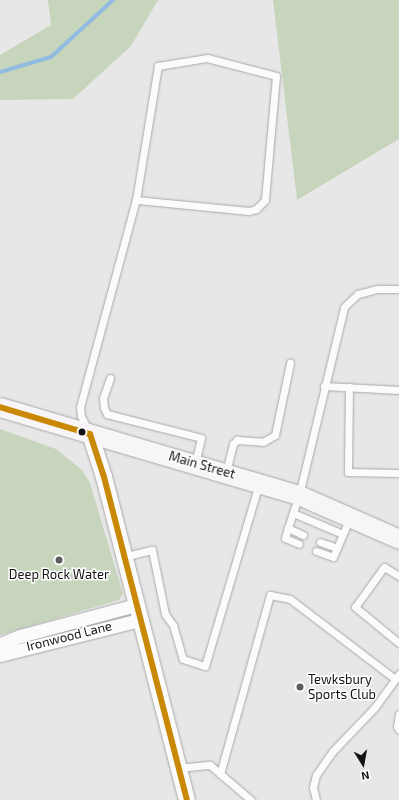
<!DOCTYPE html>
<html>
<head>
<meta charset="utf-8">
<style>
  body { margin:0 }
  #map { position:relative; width:399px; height:800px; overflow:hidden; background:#e8e7e8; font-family:"Exo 2",sans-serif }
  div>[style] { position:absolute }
  .green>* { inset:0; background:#c7d5bd }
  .stream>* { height:4px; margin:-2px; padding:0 2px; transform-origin:2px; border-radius:2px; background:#91bbe0 }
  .roads { filter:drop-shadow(0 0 1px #a9a9a9) drop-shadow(0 0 1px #a9a9a9) }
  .service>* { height:7px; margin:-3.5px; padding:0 3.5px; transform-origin:3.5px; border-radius:3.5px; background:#fcfbfc }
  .minor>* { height:13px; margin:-6.5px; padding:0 6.5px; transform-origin:6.5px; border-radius:6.5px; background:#fcfbfc }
  .tertiary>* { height:16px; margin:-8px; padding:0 8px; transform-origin:8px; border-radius:8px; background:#fcfbfc }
  .secondary>* { height:19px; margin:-9.5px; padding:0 9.5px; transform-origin:9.5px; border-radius:9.5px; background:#f7f5f7 }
  .bus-1>* { height:6px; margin:-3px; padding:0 3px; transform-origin:3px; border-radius:3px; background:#ca8904 }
  .dots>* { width:11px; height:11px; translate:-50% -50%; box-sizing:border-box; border:2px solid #fff; border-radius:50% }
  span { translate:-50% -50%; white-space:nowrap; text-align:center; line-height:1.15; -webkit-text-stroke:3px #fff; paint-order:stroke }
  .street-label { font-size:13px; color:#141314 }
  .poi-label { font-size:13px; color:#141314 }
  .left { translate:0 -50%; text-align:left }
  .north { position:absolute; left:343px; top:744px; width:40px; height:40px; -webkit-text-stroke:3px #fff; paint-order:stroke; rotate:169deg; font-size:11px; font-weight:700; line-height:16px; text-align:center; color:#141314 }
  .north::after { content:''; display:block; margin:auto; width:14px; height:18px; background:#141314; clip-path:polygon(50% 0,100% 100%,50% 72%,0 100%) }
</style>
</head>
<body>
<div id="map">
  <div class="green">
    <div style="clip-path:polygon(48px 0,158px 0,131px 46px,73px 99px,0 100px,0 55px,51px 25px)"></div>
    <div style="clip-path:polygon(273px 0,399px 0,399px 139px,297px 200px)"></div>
    <div style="clip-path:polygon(0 429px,56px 449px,82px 470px,90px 483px,123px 594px,119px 600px,0 635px)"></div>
  </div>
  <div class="stream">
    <div style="left:0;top:72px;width:53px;rotate:-16.4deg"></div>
    <div style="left:51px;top:57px;width:84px;rotate:-42.6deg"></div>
  </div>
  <div class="roads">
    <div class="service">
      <div style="left:110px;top:378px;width:21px;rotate:109deg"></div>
      <div style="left:103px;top:398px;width:10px;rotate:84deg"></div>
      <div style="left:104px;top:408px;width:7px;rotate:63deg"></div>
      <div style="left:107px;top:414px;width:97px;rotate:14.3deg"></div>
      <div style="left:201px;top:438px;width:26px;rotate:103deg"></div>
      <div style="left:324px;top:386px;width:75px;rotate:3.1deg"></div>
      <div style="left:349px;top:387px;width:85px;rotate:90.7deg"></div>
      <div style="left:348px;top:472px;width:51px;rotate:1.1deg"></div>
      <div style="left:88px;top:430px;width:16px;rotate:-117deg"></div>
      <div style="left:81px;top:416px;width:9px;rotate:-96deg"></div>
      <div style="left:80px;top:407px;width:214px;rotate:-74.9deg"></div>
      <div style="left:136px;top:200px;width:136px;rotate:-80.7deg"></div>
      <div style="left:158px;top:66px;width:50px;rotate:-9.3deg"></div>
      <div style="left:207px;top:58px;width:71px;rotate:14.6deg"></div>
      <div style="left:276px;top:76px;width:124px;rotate:95.1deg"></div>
      <div style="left:265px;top:200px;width:13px;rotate:135deg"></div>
      <div style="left:256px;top:209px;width:7px;rotate:164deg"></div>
      <div style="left:249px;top:211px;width:114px;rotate:-174.4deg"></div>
      <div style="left:226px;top:472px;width:29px;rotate:-76deg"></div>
      <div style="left:233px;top:444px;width:6px;rotate:-45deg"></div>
      <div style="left:237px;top:440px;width:26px;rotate:4deg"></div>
      <div style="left:263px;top:442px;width:14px;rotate:-30deg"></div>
      <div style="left:275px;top:435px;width:74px;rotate:-78.2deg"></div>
      <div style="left:293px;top:513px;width:54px;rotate:22.8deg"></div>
      <div style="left:288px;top:528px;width:10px;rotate:107deg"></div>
      <div style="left:285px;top:538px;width:15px;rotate:23deg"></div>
      <div style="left:303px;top:535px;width:17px;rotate:-155deg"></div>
      <div style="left:288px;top:528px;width:35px;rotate:-72deg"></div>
      <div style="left:299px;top:495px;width:193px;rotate:-76.5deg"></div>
      <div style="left:344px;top:307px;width:19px;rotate:-43deg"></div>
      <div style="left:358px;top:294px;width:20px;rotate:-15deg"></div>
      <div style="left:377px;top:289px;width:22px"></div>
      <div style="left:320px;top:542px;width:18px;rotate:19deg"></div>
      <div style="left:337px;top:548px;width:33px;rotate:-67deg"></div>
      <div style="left:316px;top:551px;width:18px;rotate:19deg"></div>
      <div style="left:333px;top:557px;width:10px;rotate:-66deg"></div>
      <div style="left:123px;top:557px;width:30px;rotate:-14deg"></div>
      <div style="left:152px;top:550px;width:65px;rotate:78.5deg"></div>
      <div style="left:165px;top:614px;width:14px;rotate:54deg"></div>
      <div style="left:173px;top:625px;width:35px;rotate:74deg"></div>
      <div style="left:183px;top:659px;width:23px;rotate:18deg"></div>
      <div style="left:205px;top:666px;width:190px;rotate:-73.5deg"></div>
      <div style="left:399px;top:576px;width:17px;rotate:-149deg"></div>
      <div style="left:384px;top:567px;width:49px;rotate:125.9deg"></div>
      <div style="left:355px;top:607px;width:57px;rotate:39.3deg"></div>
      <div style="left:399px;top:714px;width:12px;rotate:99deg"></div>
      <div style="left:397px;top:726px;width:4px;rotate:63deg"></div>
      <div style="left:179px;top:768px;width:31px;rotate:-6deg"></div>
      <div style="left:210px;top:765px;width:54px;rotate:40.5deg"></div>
      <div style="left:220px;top:774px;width:186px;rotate:-74.4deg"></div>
      <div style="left:270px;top:595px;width:20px;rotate:11deg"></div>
      <div style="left:290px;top:599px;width:132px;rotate:37.3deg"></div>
      <div style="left:316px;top:800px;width:13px;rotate:-103deg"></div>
      <div style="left:313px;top:787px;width:12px;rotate:-76deg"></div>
      <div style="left:316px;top:775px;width:29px;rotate:-55deg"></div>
      <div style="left:333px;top:751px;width:61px;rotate:-46.3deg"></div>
      <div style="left:375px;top:707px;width:41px;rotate:-54deg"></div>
    </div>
    <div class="minor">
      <div style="left:0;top:644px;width:22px;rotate:-22deg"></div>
      <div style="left:20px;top:636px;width:120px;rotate:-15deg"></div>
      <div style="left:0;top:655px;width:143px;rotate:-14.1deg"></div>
    </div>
    <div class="tertiary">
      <div style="left:90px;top:434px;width:45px;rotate:72deg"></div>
      <div style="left:104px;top:477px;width:333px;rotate:75.6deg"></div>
    </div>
    <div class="secondary">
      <div style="left:0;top:407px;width:312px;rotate:16.4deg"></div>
      <div style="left:299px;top:495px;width:109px;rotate:23.7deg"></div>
    </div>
  </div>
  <div class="bus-1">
    <div style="left:0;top:407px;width:94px;rotate:16.7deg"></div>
    <div style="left:90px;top:434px;width:45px;rotate:72deg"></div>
    <div style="left:104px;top:477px;width:333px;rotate:75.6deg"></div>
  </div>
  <div class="dots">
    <div style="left:82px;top:432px;background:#141314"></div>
    <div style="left:59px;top:560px;background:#5e5d5e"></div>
    <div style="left:300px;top:687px;background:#5e5d5e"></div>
  </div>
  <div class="street-label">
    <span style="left:202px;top:465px;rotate:16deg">Main Street</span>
    <span style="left:69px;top:636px;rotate:-14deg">Ironwood Lane</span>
  </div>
  <div class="poi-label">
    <span style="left:59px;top:574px">Deep Rock Water</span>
    <span class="left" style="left:308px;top:687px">Tewksbury<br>Sports Club</span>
  </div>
  <div class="north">N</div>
</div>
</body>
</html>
